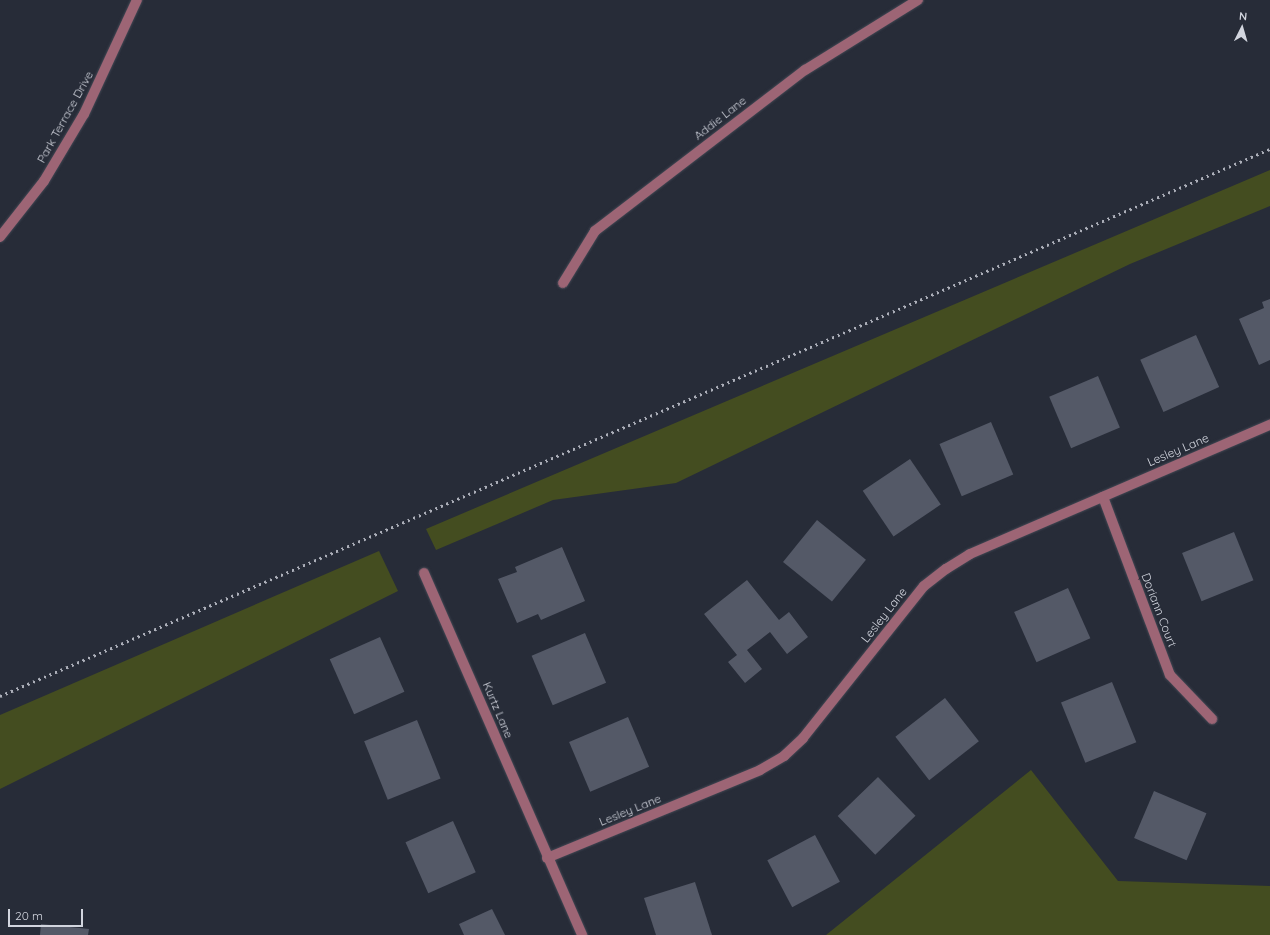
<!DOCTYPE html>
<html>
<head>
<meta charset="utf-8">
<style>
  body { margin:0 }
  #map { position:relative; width:1270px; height:935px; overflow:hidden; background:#272c38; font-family:Quicksand,sans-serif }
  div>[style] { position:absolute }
  .green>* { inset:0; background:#444d20 }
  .building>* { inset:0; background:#545967; transform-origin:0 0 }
  .roads { filter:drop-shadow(0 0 1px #424753) drop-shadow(0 0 1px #424753) }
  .minor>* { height:10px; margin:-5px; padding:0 5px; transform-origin:5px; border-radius:5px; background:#9d6575 }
  .rail>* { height:3px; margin-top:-1.5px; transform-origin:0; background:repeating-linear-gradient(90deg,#acafb9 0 2px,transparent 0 6px) }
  span { translate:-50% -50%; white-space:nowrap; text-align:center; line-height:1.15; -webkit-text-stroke:3px #272c38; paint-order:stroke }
  .street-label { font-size:12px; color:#d2d5de }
  .north { position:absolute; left:1222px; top:8px; width:40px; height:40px; -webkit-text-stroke:3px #272c38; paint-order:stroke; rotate:5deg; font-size:11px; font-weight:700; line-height:16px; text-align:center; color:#d2d5de }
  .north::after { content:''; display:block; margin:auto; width:14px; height:18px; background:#d2d5de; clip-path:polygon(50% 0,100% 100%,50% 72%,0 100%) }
  .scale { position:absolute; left:8px; top:909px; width:75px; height:18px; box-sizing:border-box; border:2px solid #d2d5de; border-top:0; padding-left:5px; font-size:12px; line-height:14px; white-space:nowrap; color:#d2d5de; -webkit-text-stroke:3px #272c38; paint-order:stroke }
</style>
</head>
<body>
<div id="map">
  <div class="green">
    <div style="clip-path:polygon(1270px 170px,1270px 206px,1130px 264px,676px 483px,553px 500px,436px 550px,426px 529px)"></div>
    <div style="clip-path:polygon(379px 551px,398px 591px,0 789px,0 715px)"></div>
    <div style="clip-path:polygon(1031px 770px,1118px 881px,1270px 886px,1270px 935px,826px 935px)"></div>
  </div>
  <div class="building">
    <div style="clip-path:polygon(1270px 299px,1270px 360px,1259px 365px,1239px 319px,1264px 308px,1262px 302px)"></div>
    <div style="left:1196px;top:335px;width:57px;height:61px;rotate:66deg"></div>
    <div style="left:1098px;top:376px;width:56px;height:53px;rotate:67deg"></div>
    <div style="left:991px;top:422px;width:57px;height:56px;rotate:67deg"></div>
    <div style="left:910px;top:459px;width:55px;height:57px;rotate:56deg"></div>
    <div style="left:817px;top:520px;width:63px;height:54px;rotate:39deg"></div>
    <div style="left:1234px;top:532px;width:52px;height:56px;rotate:68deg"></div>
    <div style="clip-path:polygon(562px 547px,585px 601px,541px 620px,538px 614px,517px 623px,498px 579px,517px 572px,515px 567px)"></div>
    <div style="clip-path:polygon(747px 580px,779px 620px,789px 612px,808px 637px,787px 654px,770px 632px,747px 650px,762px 669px,745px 683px,728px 662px,737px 655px,704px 614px)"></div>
    <div style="left:1068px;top:588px;width:55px;height:59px;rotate:66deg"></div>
    <div style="left:585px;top:633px;width:54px;height:58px;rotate:67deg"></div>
    <div style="left:380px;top:637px;width:60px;height:55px;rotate:66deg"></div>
    <div style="left:1112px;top:682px;width:65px;height:55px;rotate:68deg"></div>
    <div style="left:945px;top:698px;width:55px;height:63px;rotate:52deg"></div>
    <div style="left:628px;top:717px;width:54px;height:64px;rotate:67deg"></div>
    <div style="left:417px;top:720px;width:63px;height:57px;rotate:68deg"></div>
    <div style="left:878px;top:777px;width:54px;height:56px;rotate:46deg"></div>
    <div style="left:1154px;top:791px;width:57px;height:51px;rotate:23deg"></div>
    <div style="left:453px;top:821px;width:56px;height:52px;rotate:66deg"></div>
    <div style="left:815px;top:835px;width:53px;height:54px;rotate:62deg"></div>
    <div style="clip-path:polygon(695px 882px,712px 935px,656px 935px,644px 898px)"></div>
    <div style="clip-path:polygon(492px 909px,505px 935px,464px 935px,459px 924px)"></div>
    <div style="clip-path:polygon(41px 924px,89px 929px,88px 935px,40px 935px)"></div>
  </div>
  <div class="roads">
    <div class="minor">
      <div style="left:0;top:237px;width:71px;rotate:-51.8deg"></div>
      <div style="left:44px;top:181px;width:78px;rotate:-59.2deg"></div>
      <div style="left:84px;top:114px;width:126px;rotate:-65.1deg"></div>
      <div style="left:563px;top:283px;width:61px;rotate:-58.4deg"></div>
      <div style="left:595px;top:231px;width:265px;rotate:-37.5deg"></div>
      <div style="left:805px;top:70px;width:133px;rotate:-31.8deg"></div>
      <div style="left:1103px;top:497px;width:190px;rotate:69.4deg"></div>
      <div style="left:1170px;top:675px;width:61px;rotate:46.3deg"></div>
      <div style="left:424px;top:573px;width:395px;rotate:66.4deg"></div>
      <div style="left:547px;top:858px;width:230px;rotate:-22.4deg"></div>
      <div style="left:760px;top:770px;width:28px;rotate:-30deg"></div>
      <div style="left:784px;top:756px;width:26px;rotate:-43deg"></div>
      <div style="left:803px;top:738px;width:194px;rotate:-51.5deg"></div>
      <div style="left:924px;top:586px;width:28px;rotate:-38deg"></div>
      <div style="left:946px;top:569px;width:28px;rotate:-32deg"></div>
      <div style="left:970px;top:554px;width:327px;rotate:-23.3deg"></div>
    </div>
  </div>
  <div class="rail">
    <div style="left:0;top:696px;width:1383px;rotate:-23.3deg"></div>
  </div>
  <div class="street-label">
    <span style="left:65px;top:117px;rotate:-61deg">Park Terrace Drive</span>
    <span style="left:720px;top:118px;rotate:-38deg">Addie Lane</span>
    <span style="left:1178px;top:450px;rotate:-23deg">Lesley Lane</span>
    <span style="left:1159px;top:610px;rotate:69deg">Doriann Court</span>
    <span style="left:884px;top:615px;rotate:-52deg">Lesley Lane</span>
    <span style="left:498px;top:710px;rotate:67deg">Kurtz Lane</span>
    <span style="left:630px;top:810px;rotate:-22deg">Lesley Lane</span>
  </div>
  <div class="north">N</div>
  <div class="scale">20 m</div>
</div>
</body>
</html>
